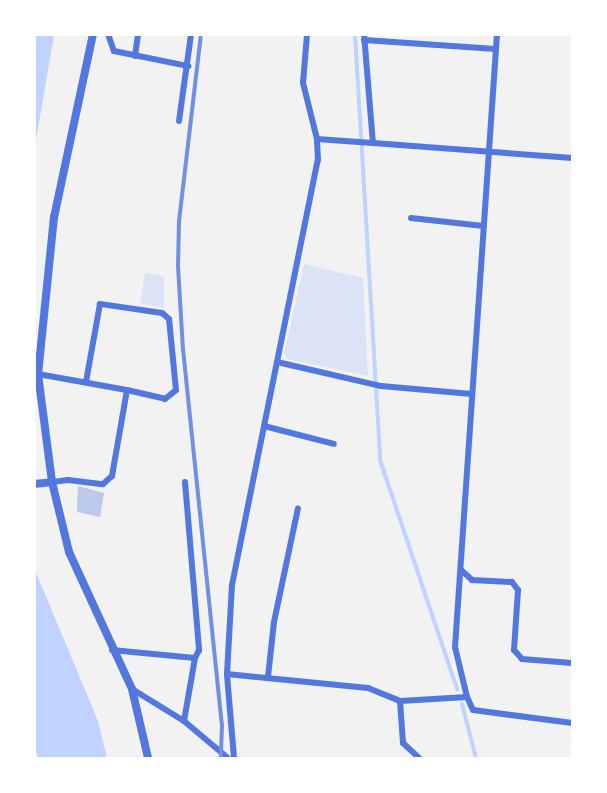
<!DOCTYPE html>
<style>
body{margin:0}
#map{position:relative;width:607px;height:793px;overflow:hidden;background:#f2f2f2;font-family:Arial,sans-serif}
div>[style]{position:absolute}
[style*='--x']{left:calc(var(--x)*1px);top:calc(var(--y)*1px);width:calc(var(--w)*1px);rotate:calc(var(--a)*1deg)}
.green>*{inset:0;background:#dbe4f7}
.water>*{inset:0;background:#bfd3fe}
.stream>*{height:4px;margin:-2px;padding:0 2px;transform-origin:2px;border-radius:2px;background:#bfd3fe}
.building>*{inset:0;background:#bdc9ec}
.minor>*{height:6px;margin:-3px;padding:0 3px;transform-origin:3px;border-radius:3px;background:#5277de}
.tertiary>*{height:8px;margin:-4px;padding:0 4px;transform-origin:4px;border-radius:4px;background:#5277de}
.rail>*{height:4px;margin:-2px;padding:0 2px;transform-origin:2px;border-radius:2px;background:#7290e2}
span{translate:-50% -50%;white-space:nowrap;text-align:center;line-height:1.15;-webkit-text-stroke:6px #fff;paint-order:stroke}
.frame{position:absolute;inset:0;border:36px solid #fff;pointer-events:none}
</style>
<div id="map">
<div class="green">
<div style="clip-path:polygon(304px 264px,363px 278px,368px 376px,288px 359px,284px 354px)"></div>
<div style="clip-path:polygon(145px 273px,164px 276px,164px 308px,140px 303px)"></div>
</div>
<div class="water">
<div style="clip-path:polygon(35px 34px,54px 35px,35px 146px,34px 35px)"></div>
<div style="clip-path:polygon(35px 570px,98px 721px,107px 758px,38px 758px,34px 745px)"></div>
</div>
<div class="stream">
<div style="--x:355;--y:34;--w:427;--a:86.6"></div>
<div style="--x:380;--y:460;--w:242;--a:71.4"></div>
<div style="--x:462;--y:704;--w:56;--a:75.5"></div>
</div>
<div class="building">
<div style="clip-path:polygon(78px 486px,104px 493px,100px 517px,77px 512px)"></div>
</div>
<div class="minor">
<div style="--x:108;--y:34;--w:18;--a:71"></div>
<div style="--x:114;--y:51;--w:76;--a:11.5"></div>
<div style="--x:364;--y:34;--w:109;--a:85.3"></div>
<div style="--x:373;--y:143;--w:200;--a:4.3"></div>
<div style="--x:364;--y:40;--w:132;--a:3.9"></div>
<div style="--x:135;--y:56;--w:22;--a:-82"></div>
<div style="--x:179;--y:121;--w:88;--a:-82.1"></div>
<div style="--x:317;--y:139;--w:56;--a:4.1"></div>
<div style="--x:411;--y:218;--w:73;--a:6.3"></div>
<div style="--x:277;--y:362;--w:107;--a:13"></div>
<div style="--x:381;--y:386;--w:91;--a:5"></div>
<div style="--x:38;--y:374;--w:90;--a:10.2"></div>
<div style="--x:264;--y:426;--w:72;--a:14.4"></div>
<div style="--x:52;--y:482;--w:16;--a:-7"></div>
<div style="--x:68;--y:480;--w:35;--a:7"></div>
<div style="--x:103;--y:484;--w:12;--a:-42"></div>
<div style="--x:112;--y:476;--w:87;--a:-80.1"></div>
<div style="--x:127;--y:390;--w:39;--a:13"></div>
<div style="--x:165;--y:399;--w:14;--a:-39"></div>
<div style="--x:176;--y:390;--w:71;--a:-95.6"></div>
<div style="--x:169;--y:319;--w:9;--a:-139"></div>
<div style="--x:162;--y:313;--w:63;--a:-171.7"></div>
<div style="--x:100;--y:304;--w:79;--a:100.2"></div>
<div style="--x:185;--y:482;--w:169;--a:85.2"></div>
<div style="--x:199;--y:650;--w:9;--a:117"></div>
<div style="--x:461;--y:570;--w:15;--a:42"></div>
<div style="--x:472;--y:580;--w:40;--a:2.9"></div>
<div style="--x:512;--y:582;--w:10;--a:53"></div>
<div style="--x:518;--y:590;--w:60;--a:93.8"></div>
<div style="--x:514;--y:650;--w:12;--a:48"></div>
<div style="--x:522;--y:659;--w:50;--a:4.6"></div>
<div style="--x:112;--y:650;--w:83;--a:5.5"></div>
<div style="--x:195;--y:658;--w:64;--a:99.9"></div>
<div style="--x:227;--y:674;--w:142;--a:5.7"></div>
<div style="--x:368;--y:688;--w:35;--a:22"></div>
<div style="--x:400;--y:701;--w:67;--a:-3.4"></div>
<div style="--x:467;--y:697;--w:14;--a:65"></div>
<div style="--x:473;--y:710;--w:100;--a:7.5"></div>
<div style="--x:268;--y:677;--w:55;--a:-83.8"></div>
<div style="--x:274;--y:622;--w:116;--a:-78.1"></div>
<div style="--x:132;--y:689;--w:61;--a:31.6"></div>
<div style="--x:184;--y:721;--w:57;--a:40.1"></div>
<div style="--x:467;--y:697;--w:51;--a:-103.5"></div>
<div style="--x:455;--y:647;--w:614;--a:-86.08"></div>
<div style="--x:400;--y:701;--w:42;--a:85.9"></div>
<div style="--x:403;--y:743;--w:22;--a:43"></div>
<div style="--x:234;--y:758;--w:84;--a:-94.8"></div>
<div style="--x:227;--y:674;--w:89;--a:-86.8"></div>
<div style="--x:232;--y:585;--w:434;--a:-78.6"></div>
<div style="--x:318;--y:160;--w:21;--a:-93"></div>
<div style="--x:317;--y:139;--w:58;--a:-104"></div>
<div style="--x:303;--y:83;--w:49;--a:-85.3"></div>
</div>
<div class="tertiary">
<div style="--x:93;--y:34;--w:187;--a:102"></div>
<div style="--x:54;--y:217;--w:158;--a:95.8"></div>
<div style="--x:38;--y:374;--w:109;--a:82.6"></div>
<div style="--x:52;--y:482;--w:72;--a:76.3"></div>
<div style="--x:69;--y:552;--w:151;--a:65.3"></div>
<div style="--x:132;--y:689;--w:71;--a:76.9"></div>
<div style="--x:34;--y:484;--w:18;--a:-6"></div>
</div>
<div class="rail">
<div style="--x:201;--y:34;--w:189;--a:96.7"></div>
<div style="--x:179;--y:222;--w:44;--a:91.3"></div>
<div style="--x:178;--y:266;--w:83;--a:86.6"></div>
<div style="--x:183;--y:349;--w:377;--a:84.1"></div>
<div style="--x:222;--y:724;--w:34;--a:92"></div>
</div>
<div class="frame"></div>
</div>
